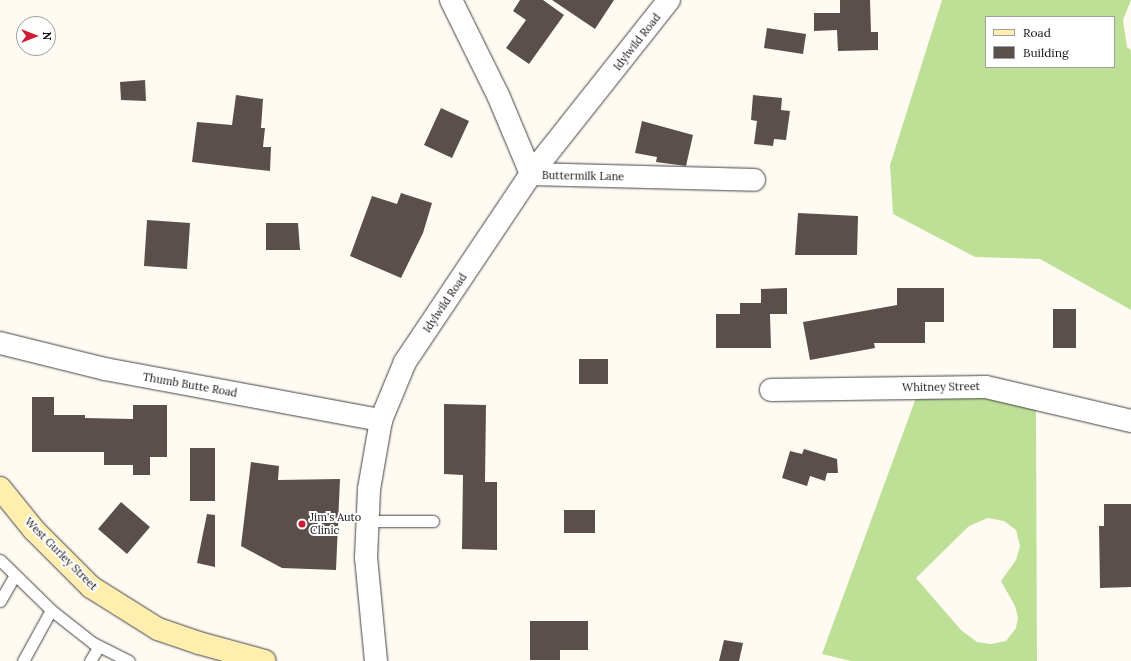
<!DOCTYPE html>
<style>
body{margin:0}
#map{position:relative;width:1131px;height:661px;overflow:hidden;background:#fffbf3;font-family:Lora,serif}
div>[style]{position:absolute}
[style*='--x']{left:calc(var(--x)*1px);top:calc(var(--y)*1px);width:calc(var(--w)*1px);rotate:calc(var(--a)*1deg)}
.forest>*{inset:0;background:#bee096}
.building>*{inset:0;background:#5a4f4b}
.roads{filter:drop-shadow(0 0 1px #434343) drop-shadow(0 0 1px #434343)}
.lane>*{height:11px;margin:-5.5px;padding:0 5.5px;transform-origin:5.5px;border-radius:5.5px;background:#fff}
.street>*{height:22px;margin:-11px;padding:0 11px;transform-origin:11px;border-radius:11px;background:#fff}
.secondary>*{height:22px;margin:-11px;padding:0 11px;transform-origin:11px;border-radius:11px;background:#ffeeae}
.dots>*{width:11px;height:11px;translate:-50% -50%;box-sizing:border-box;border:2px solid #fff;border-radius:50%}
span{translate:-50% -50%;white-space:nowrap;text-align:center;line-height:1.15;-webkit-text-stroke:4px #fff;paint-order:stroke}
.street-label{font-size:11px;color:#101010}
.poi-label{font-size:11px;color:#101010}
.left{translate:0 -50%;text-align:left}
.legend{position:absolute;left:985px;top:16px;width:130px;height:52px;box-sizing:border-box;background:#fff;border:1px solid #9f9f9f;margin:0;padding:5px 7px;list-style:none;font-size:12px;color:#101010}
.legend li{display:flex;align-items:center;gap:8px;height:20px}
.legend b{width:20px;border:1px solid #9f9f9f}
.north{position:absolute;left:16px;top:16px;width:40px;height:40px;box-sizing:border-box;background:#fff;border:1px solid #9f9f9f;border-radius:50%;rotate:90deg;font-size:11px;font-weight:700;line-height:16px;text-align:center;color:#101010}
.north::after{content:'';display:block;margin:auto;width:14px;height:18px;background:#cd1b35;clip-path:polygon(50% 0,100% 100%,50% 72%,0 100%)}
</style>
<div id="map">
<div class="forest">
<div style="clip-path:polygon(evenodd,942px 0,1131px 0,1123px 20px,1127px 47px,1131px 50px,1131px 310px,1040px 259px,975px 257px,893px 214px,890px 165px,942px 0,986px 17px,1114px 17px,1114px 67px,986px 67px,986px 17px)"></div>
<div style="clip-path:polygon(evenodd,917px 395px,991px 396px,1036px 408px,1037px 661px,851px 661px,822px 654px,917px 395px,988px 518px,1004px 521px,1016px 530px,1020px 546px,1016px 560px,1001px 581px,1015px 606px,1018px 618px,1016px 628px,1006px 641px,991px 644px,977px 642px,961px 630px,916px 578px,969px 526px,988px 518px)"></div>
</div>
<div class="building">
<div style="clip-path:polygon(520px 0,543px 0,564px 15px,529px 64px,506px 48px,526px 20px,513px 11px)"></div>
<div style="clip-path:polygon(552px 0,614px 0,595px 29px)"></div>
<div style="clip-path:polygon(840px 0,870px 0,871px 32px,878px 32px,878px 50px,838px 51px,837px 30px,814px 31px,814px 13px,840px 13px)"></div>
<div style="clip-path:polygon(767px 28px,806px 34px,803px 54px,764px 48px)"></div>
<div style="clip-path:polygon(145px 80px,146px 101px,121px 100px,120px 82px)"></div>
<div style="clip-path:polygon(236px 95px,263px 99px,261px 128px,265px 128px,263px 147px,271px 147px,270px 171px,192px 162px,197px 122px,232px 125px)"></div>
<div style="clip-path:polygon(753px 95px,782px 98px,781px 110px,790px 111px,786px 140px,774px 139px,773px 146px,754px 144px,757px 121px,751px 120px)"></div>
<div style="clip-path:polygon(441px 108px,469px 121px,452px 158px,424px 145px)"></div>
<div style="clip-path:polygon(642px 121px,693px 135px,686px 166px,656px 162px,657px 157px,635px 153px)"></div>
<div style="clip-path:polygon(401px 193px,432px 203px,423px 233px,401px 278px,350px 256px,372px 196px,397px 204px)"></div>
<div style="clip-path:polygon(798px 213px,858px 216px,857px 255px,795px 255px)"></div>
<div style="clip-path:polygon(147px 220px,190px 223px,187px 269px,144px 266px)"></div>
<div style="clip-path:polygon(266px 223px,298px 223px,300px 250px,266px 250px)"></div>
<div style="clip-path:polygon(787px 288px,787px 314px,770px 314px,771px 348px,716px 348px,716px 314px,740px 314px,740px 303px,761px 303px,761px 289px)"></div>
<div style="clip-path:polygon(897px 288px,944px 288px,944px 322px,925px 322px,925px 343px,874px 343px,875px 348px,810px 360px,803px 322px,897px 305px)"></div>
<div style="clip-path:polygon(1053px 309px,1076px 309px,1076px 348px,1053px 348px)"></div>
<div style="clip-path:polygon(579px 359px,608px 359px,608px 384px,579px 384px)"></div>
<div style="clip-path:polygon(32px 397px,54px 397px,54px 415px,85px 415px,85px 418px,133px 419px,133px 405px,167px 405px,167px 457px,150px 457px,150px 475px,133px 475px,133px 465px,104px 465px,104px 452px,32px 452px)"></div>
<div style="clip-path:polygon(444px 404px,486px 405px,485px 482px,497px 482px,497px 550px,462px 549px,463px 475px,444px 474px)"></div>
<div style="clip-path:polygon(190px 448px,215px 448px,215px 501px,190px 501px)"></div>
<div style="clip-path:polygon(804px 449px,837px 459px,838px 473px,827px 473px,825px 481px,810px 476px,807px 486px,782px 478px,790px 451px,802px 454px)"></div>
<div style="clip-path:polygon(251px 462px,279px 466px,278px 480px,340px 479px,336px 570px,282px 568px,241px 546px)"></div>
<div style="clip-path:polygon(121px 502px,150px 527px,127px 554px,98px 529px)"></div>
<div style="clip-path:polygon(1104px 504px,1131px 504px,1131px 587px,1100px 588px,1099px 526px,1104px 526px)"></div>
<div style="clip-path:polygon(564px 510px,595px 510px,595px 533px,564px 533px)"></div>
<div style="clip-path:polygon(207px 514px,215px 515px,215px 567px,197px 563px)"></div>
<div style="clip-path:polygon(530px 621px,588px 621px,588px 650px,560px 650px,560px 660px,530px 660px)"></div>
<div style="clip-path:polygon(724px 640px,743px 643px,739px 661px,719px 661px)"></div>
</div>
<div class="roads">
<div class="lane">
<div style="--x:368;--y:521;--w:65;--a:0"></div>
<div style="--x:0;--y:560;--w:71;--a:44.4"></div>
<div style="--x:51;--y:610;--w:53;--a:38.2"></div>
<div style="--x:93;--y:643;--w:40;--a:26.6"></div>
<div style="--x:0;--y:601;--w:30;--a:-60"></div>
<div style="--x:23;--y:661;--w:58;--a:-61.2"></div>
<div style="--x:90;--y:661;--w:17;--a:-59"></div>
</div>
<div class="street">
<div style="--x:451;--y:0;--w:106;--a:63.7"></div>
<div style="--x:498;--y:95;--w:86;--a:67.3"></div>
<div style="--x:531;--y:174;--w:223;--a:1.5"></div>
<div style="--x:0;--y:343;--w:108;--a:13.9"></div>
<div style="--x:105;--y:369;--w:281;--a:10.5"></div>
<div style="--x:771;--y:390;--w:215;--a:-0.8"></div>
<div style="--x:986;--y:387;--w:149;--a:13.2"></div>
<div style="--x:376;--y:661;--w:103;--a:-95.5"></div>
<div style="--x:366;--y:558;--w:69;--a:-87.5"></div>
<div style="--x:369;--y:489;--w:70;--a:-80.1"></div>
<div style="--x:381;--y:420;--w:63;--a:-67.5"></div>
<div style="--x:405;--y:362;--w:226;--a:-56.2"></div>
<div style="--x:531;--y:174;--w:222;--a:-51.6"></div>
</div>
<div class="secondary">
<div style="--x:0;--y:488;--w:54;--a:51"></div>
<div style="--x:34;--y:530;--w:81;--a:45"></div>
<div style="--x:91;--y:587;--w:79;--a:32.1"></div>
<div style="--x:158;--y:629;--w:43;--a:18.9"></div>
<div style="--x:199;--y:643;--w:68;--a:15.3"></div>
</div>
</div>
<div class="dots">
<div style="left:302px;top:524px;background:#cd1b35"></div>
</div>
<div class="street-label">
<span style="left:637px;top:42px;rotate:-52deg">Idylwild Road</span>
<span style="left:583px;top:176px;rotate:1deg">Buttermilk Lane</span>
<span style="left:445px;top:303px;rotate:-56deg">Idylwild Road</span>
<span style="left:190px;top:385px;rotate:10deg">Thumb Butte Road</span>
<span style="left:941px;top:387px;rotate:-1deg">Whitney Street</span>
<span style="left:61px;top:554px;rotate:45deg">West Gurley Street</span>
</div>
<div class="poi-label">
<span class="left" style="left:310px;top:524px">Jim's Auto<br>Clinic</span>
</div>
<ul class="legend">
<li><b style="height:5px;background:#ffeeae"></b>Road</li>
<li><b style="height:11px;background:#5a4f4b"></b>Building</li>
</ul>
<div class="north">N</div>
</div>
